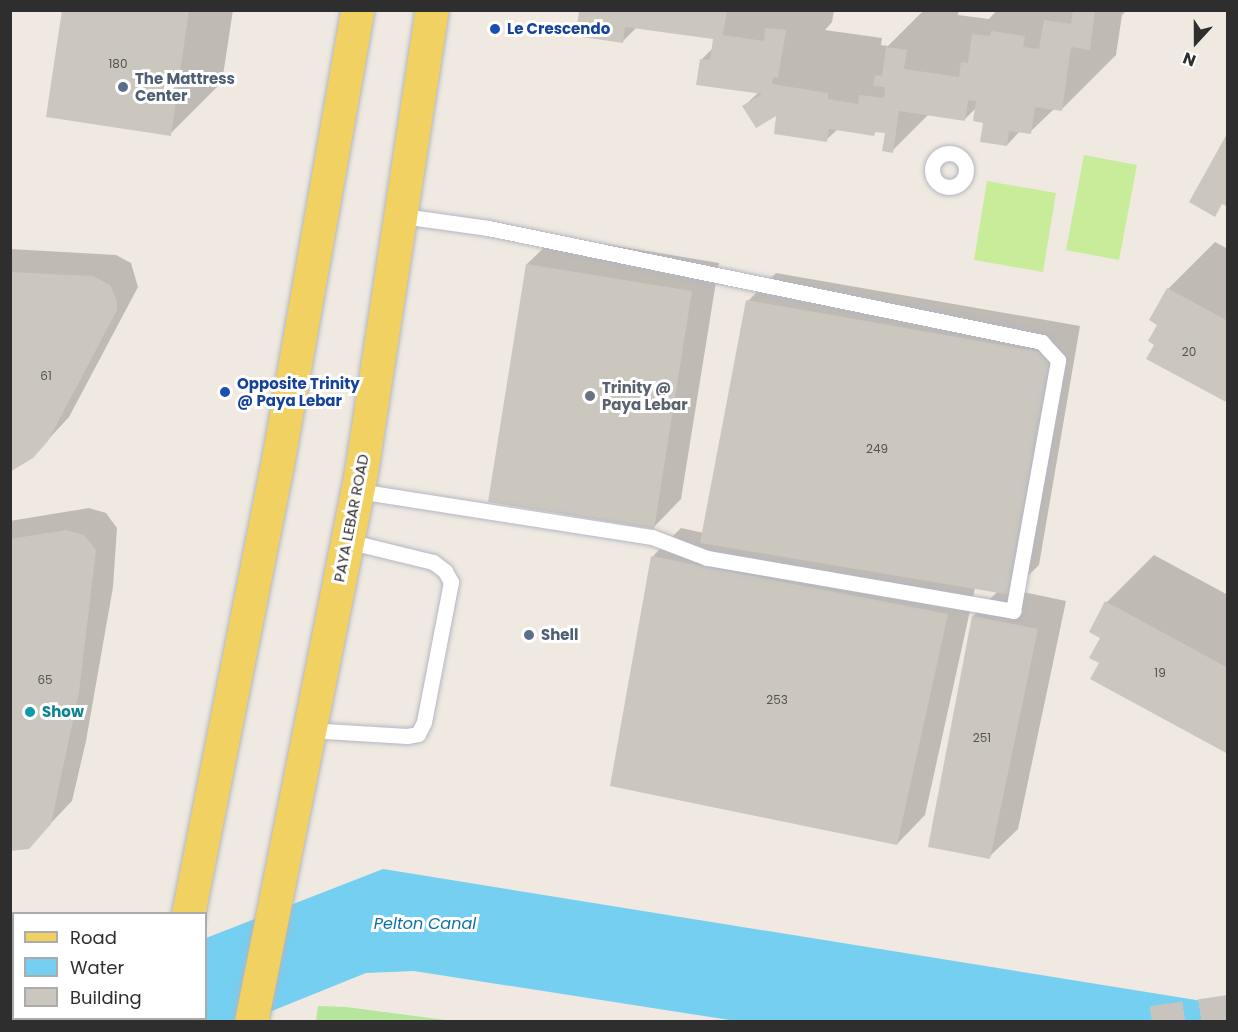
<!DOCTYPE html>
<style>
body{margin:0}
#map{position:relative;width:1238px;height:1032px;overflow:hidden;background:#efe9e1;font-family:Poppins,sans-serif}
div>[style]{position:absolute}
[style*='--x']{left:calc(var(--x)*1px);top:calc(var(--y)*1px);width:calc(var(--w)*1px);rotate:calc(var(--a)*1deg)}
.green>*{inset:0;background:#b6e59e}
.pitch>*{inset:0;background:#c9ec9a}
.water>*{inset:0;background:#75cff0}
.shadow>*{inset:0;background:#0003}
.building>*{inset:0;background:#cbc7bf}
.highway-tunnel>*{height:33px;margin-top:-16.5px;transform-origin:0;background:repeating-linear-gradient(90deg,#c8c4bd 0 33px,transparent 0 49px)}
.roads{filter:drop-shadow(0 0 2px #b4b7c1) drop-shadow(0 0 2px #b4b7c1)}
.lane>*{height:15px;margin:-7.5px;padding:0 7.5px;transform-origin:7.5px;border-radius:7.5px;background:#fff}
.lane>.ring{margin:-7.5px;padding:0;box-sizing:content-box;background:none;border:15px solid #fff;border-radius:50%}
.primary>*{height:33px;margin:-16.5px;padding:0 16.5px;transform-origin:16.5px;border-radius:16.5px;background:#f2d163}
.dots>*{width:16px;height:16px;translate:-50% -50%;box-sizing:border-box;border:3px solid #fff;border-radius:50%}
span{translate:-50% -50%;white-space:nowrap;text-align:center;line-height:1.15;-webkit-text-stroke:6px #fff;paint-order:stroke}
.number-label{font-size:12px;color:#555452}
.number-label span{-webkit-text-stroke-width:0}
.transit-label{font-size:15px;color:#164399;font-weight:700}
.left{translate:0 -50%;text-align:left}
.service-label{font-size:15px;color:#4e5e75;font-weight:700}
.worship-label{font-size:15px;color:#5b616d;font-weight:700}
.street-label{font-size:15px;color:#2e2e2e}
.culture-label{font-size:15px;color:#0d838f;font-weight:700}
.water-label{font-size:16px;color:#0d6fa3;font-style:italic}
.frame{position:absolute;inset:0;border:12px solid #2e2e2e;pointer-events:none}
.legend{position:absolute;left:12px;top:912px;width:195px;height:108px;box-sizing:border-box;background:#fff;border:2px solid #ababab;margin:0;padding:8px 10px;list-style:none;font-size:18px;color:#2e2e2e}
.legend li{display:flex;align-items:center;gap:12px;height:30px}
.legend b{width:30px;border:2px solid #ababab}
.north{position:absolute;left:1166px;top:12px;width:60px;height:60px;-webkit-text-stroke:4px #fff;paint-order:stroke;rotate:201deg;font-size:16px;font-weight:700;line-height:24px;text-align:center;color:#2e2e2e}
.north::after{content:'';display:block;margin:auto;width:21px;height:27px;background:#2e2e2e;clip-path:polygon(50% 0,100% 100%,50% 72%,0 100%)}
</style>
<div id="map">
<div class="green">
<div style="clip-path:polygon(318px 1006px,346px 1007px,453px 1021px,316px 1021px)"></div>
</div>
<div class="pitch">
<div style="clip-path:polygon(1084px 155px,1137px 165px,1119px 260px,1066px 250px)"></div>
<div style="clip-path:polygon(987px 181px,1056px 193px,1043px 272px,974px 260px)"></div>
</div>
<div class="water">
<div style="clip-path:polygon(383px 869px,1227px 1005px,1228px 1021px,736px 1021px,414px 971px,366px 973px,247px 1021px,11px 1022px,13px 986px,14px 1018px,206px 1018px,206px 938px)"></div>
</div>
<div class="shadow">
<div style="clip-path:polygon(63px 10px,233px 10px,222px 82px,170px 134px)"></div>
<div style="clip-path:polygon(581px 10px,834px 10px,832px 22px,825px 30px,882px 38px,881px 45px,888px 46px,924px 10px,959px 10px,958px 15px,989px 19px,997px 10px,1127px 10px,1122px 15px,1116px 55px,1062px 109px,1055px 108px,1030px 132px,1020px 131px,1007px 145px,984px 121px,977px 107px,965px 119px,929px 114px,892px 151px,886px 132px,877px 130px,874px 134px,838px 129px,826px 140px,778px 113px,744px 106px,759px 92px,701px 60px,713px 48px,715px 38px,637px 27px,622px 42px)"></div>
<div style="clip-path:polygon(556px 236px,719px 263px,681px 499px,653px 528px,527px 264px)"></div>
<div style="clip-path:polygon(1215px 242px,1228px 249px,1228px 401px,1156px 344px,1168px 289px)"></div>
<div style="clip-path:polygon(10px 249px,116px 255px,131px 263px,138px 287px,69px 417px,32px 457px,10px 471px)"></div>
<div style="clip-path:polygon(776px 273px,1080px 326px,1039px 565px,1013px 590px,1066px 601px,1018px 829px,989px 857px,973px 616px,998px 591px,975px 588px,925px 815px,897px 844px,653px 556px,681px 528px,704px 533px,748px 301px)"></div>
<div style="clip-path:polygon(89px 508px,106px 513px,117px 528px,113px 587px,86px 741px,72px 801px,28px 847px,10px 850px,10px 521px)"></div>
<div style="clip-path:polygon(1154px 555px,1228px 595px,1228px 752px,1101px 662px,1107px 602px)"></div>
</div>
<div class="building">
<div style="clip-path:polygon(62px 10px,189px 10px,171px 136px,46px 117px)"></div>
<div style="clip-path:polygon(579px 10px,727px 10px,723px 35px,764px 41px,765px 28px,786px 30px,778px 78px,773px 77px,772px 84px,828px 93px,828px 99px,858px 104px,859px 95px,884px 98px,885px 87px,873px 86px,875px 75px,882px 76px,886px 47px,907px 50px,904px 69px,959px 77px,961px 62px,968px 63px,972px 34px,990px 36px,991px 31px,1025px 36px,1023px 47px,1039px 49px,1044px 20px,1071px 24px,1073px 10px,1095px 10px,1090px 50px,1071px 47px,1062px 111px,1035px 107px,1031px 134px,1009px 131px,1007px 146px,980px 142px,983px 123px,973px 121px,976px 101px,968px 100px,965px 121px,899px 111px,893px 153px,882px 151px,885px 133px,875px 132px,874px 136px,829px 129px,827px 142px,774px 134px,776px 116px,756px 128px,742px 106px,762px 94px,696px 85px,700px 59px,710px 60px,713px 39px,625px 27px,623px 43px,576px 36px)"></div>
<div style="clip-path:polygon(1228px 132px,1228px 207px,1222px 204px,1215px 217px,1189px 202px)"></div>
<div style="clip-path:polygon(526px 264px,692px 291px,654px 529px,488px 502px)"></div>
<div style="clip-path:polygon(10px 272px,93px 276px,110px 285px,117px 301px,117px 310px,48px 441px,33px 458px,10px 472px)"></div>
<div style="clip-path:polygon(1167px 288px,1228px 321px,1228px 403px,1146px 359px,1154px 345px,1148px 341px,1157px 325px,1149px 320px)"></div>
<div style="clip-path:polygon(746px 300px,1053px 354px,1011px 595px,700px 543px)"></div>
<div style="clip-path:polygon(66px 530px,84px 535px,96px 550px,79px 692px,51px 824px,29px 849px,10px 851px,10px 539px)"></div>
<div style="clip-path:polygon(651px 556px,948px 614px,897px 845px,610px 786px)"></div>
<div style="clip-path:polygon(1105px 601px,1228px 668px,1228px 754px,1090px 679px,1099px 663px,1089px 658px,1100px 638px,1089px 632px)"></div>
<div style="clip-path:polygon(972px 616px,1038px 629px,990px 859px,928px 847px)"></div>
</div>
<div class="highway-tunnel">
<div style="--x:1152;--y:1022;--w:77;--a:-8.2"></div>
</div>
<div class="roads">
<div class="lane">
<div class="ring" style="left:932px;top:153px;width:19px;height:19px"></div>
<div style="--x:358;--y:491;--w:298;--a:8.9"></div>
<div style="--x:652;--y:537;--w:59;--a:20.9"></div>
<div style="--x:707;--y:558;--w:311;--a:9.8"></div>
<div style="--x:1013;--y:611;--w:255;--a:-79.8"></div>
<div style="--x:1058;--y:360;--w:24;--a:-132"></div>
<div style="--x:1042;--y:342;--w:566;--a:-168.37"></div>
<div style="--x:488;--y:228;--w:86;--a:-172"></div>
<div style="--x:308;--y:730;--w:99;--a:3.5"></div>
<div style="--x:407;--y:736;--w:11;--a:-10"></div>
<div style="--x:418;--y:734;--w:13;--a:-63"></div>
<div style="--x:424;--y:722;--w:143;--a:-79.1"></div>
<div style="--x:451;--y:582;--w:13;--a:-119"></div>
<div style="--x:445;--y:571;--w:15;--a:-143"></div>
<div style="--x:433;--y:562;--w:89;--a:-166.3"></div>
</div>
<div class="primary">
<div style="--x:188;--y:914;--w:452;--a:-78.8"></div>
<div style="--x:276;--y:471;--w:468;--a:-80"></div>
<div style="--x:167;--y:1022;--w:4;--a:-90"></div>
<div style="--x:251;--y:1022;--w:561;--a:-78.69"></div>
<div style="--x:361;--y:472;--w:467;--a:-81.3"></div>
</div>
</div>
<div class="dots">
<div style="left:495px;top:29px;background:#1a4fb4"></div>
<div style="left:123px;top:87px;background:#5c6f8a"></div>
<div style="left:225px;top:392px;background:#1a4fb4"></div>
<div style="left:590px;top:396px;background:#6b7280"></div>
<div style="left:529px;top:635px;background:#5c6f8a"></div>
<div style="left:30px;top:712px;background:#0f9aa8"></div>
</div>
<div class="number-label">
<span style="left:118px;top:64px">180</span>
<span style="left:1189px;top:352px">20</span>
<span style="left:46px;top:376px">61</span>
<span style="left:877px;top:449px">249</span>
<span style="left:1160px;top:673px">19</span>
<span style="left:45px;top:680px">65</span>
<span style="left:777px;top:700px">253</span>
<span style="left:982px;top:738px">251</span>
</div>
<div class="transit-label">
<span class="left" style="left:507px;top:29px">Le Crescendo</span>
<span class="left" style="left:237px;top:392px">Opposite Trinity<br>@ Paya Lebar</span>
</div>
<div class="service-label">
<span class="left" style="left:135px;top:87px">The Mattress<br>Center</span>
<span class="left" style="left:541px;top:635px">Shell</span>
</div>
<div class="worship-label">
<span class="left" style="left:602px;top:396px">Trinity @<br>Paya Lebar</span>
</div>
<div class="street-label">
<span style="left:351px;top:518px;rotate:-79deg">PAYA LEBAR ROAD</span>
</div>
<div class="culture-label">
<span class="left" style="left:42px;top:712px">Show</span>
</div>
<div class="water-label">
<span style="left:425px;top:924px">Pelton Canal</span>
</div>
<div class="frame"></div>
<ul class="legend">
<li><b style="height:8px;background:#f2d163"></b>Road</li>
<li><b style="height:16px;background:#75cff0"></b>Water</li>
<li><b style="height:16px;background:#cbc7bf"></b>Building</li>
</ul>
<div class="north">N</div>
</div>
